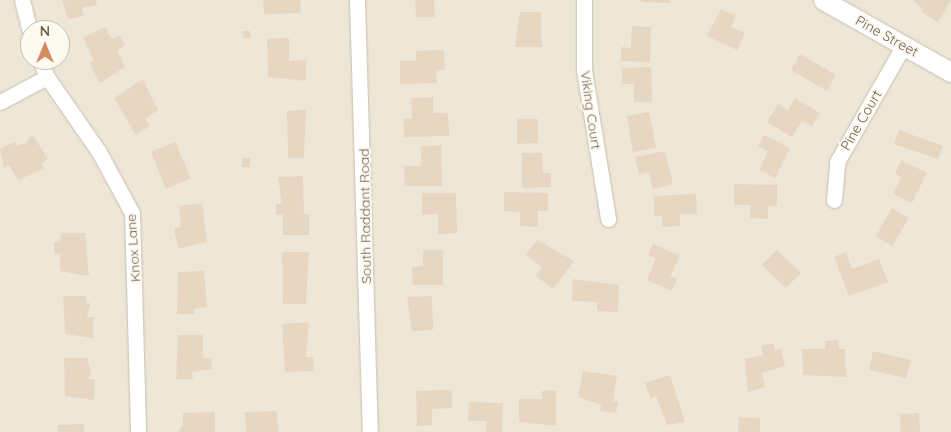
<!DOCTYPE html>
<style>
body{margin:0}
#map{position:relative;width:951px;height:432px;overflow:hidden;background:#faf6eb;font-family:Quicksand,sans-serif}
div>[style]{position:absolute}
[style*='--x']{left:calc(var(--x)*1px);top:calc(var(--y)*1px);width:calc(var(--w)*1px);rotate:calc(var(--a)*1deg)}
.residential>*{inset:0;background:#eee7d7}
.building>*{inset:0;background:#e7d6c1}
.roads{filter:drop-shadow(0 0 1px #c8beaf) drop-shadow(0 0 1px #c8beaf)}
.minor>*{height:15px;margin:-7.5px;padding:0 7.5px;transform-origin:7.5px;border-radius:7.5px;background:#fff}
.tertiary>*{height:19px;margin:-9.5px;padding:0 9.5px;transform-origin:9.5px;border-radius:9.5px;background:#fff}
span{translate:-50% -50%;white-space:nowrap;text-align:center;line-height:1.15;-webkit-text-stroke:4px #fdfaf1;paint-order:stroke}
.street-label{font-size:14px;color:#726251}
.north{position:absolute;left:20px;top:20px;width:50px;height:50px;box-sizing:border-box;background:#fdfaf1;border:1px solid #c5bdb1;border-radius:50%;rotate:0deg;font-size:14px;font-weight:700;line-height:20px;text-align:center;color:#726251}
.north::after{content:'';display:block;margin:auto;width:18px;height:22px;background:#d48b60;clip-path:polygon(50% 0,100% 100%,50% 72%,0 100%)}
</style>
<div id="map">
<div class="residential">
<div style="clip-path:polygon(evenodd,0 0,951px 0,951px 432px,0 432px,0 0,30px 30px,60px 30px,60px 60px,30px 60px,30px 30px)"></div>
</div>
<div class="building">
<div style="clip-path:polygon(62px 0,96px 0,97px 5px,82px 8px,84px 16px,68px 19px)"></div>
<div style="clip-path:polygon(263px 0,300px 0,301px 13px,264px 14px)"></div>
<div style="clip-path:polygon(415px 0,434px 0,435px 17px,416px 17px)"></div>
<div style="clip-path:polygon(641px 0,670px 0,670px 3px,641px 2px)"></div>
<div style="clip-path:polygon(913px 0,951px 0,938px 22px,921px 12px,923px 9px)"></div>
<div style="clip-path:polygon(721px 9px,736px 16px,731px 27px,745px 33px,737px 50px,707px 36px)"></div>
<div style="clip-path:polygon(520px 12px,541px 12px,542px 47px,515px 47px)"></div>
<div style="clip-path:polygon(632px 26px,651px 27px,650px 62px,621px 61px,621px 47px,631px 48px)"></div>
<div style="clip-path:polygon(105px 27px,112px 39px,120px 35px,125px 46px,117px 50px,125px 67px,100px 83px,89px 63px,94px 60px,83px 38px)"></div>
<div style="clip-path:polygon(243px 31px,250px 31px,251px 38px,243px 38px)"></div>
<div style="clip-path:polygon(289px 38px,289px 61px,306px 60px,306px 81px,268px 77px,267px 39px)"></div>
<div style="clip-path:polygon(444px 50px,445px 70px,436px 70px,437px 83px,400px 84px,400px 61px,416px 61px,416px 51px)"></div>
<div style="clip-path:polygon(800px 54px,836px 75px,827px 91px,791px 70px)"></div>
<div style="clip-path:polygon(651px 67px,652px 102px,634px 102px,634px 84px,622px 84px,622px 68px)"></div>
<div style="clip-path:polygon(143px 79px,158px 110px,145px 119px,150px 126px,136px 135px,114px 98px)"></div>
<div style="clip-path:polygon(433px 97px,433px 113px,448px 113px,449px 136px,404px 137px,403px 119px,412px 118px,411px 98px)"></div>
<div style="clip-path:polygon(795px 98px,820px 113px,812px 126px,802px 121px,792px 137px,767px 122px,778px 104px,788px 110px)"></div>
<div style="clip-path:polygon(306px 110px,304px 158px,288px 158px,287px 111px)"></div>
<div style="clip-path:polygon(649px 112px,656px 148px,633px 152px,627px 116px)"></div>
<div style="clip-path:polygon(517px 119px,538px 119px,538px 143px,517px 144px)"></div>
<div style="clip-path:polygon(899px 130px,943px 146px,938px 159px,894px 144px)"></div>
<div style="clip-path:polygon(32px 134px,48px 159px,41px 163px,44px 169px,18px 180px,9px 165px,4px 168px,0 149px,15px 142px,17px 146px,26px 143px)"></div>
<div style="clip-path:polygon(764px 135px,790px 148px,775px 178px,759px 170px,768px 151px,758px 146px)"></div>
<div style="clip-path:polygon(175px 142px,191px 178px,166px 189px,151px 152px)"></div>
<div style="clip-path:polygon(441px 145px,442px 186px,405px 186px,404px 166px,421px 166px,421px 146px)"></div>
<div style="clip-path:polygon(665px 151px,673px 184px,653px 189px,649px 172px,639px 174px,635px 157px)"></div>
<div style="clip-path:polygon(522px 153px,542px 153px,543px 173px,551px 173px,551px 187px,522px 188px)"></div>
<div style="clip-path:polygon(242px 158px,250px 158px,250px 167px,242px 167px)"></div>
<div style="clip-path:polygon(901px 160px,927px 173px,912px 203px,893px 194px,901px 177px,895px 173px)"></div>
<div style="clip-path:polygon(303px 176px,304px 214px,309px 214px,309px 235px,283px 235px,283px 215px,276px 215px,276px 204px,282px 204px,278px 177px)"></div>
<div style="clip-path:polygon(734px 184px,777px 185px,777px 206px,768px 206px,768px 219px,750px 218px,750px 205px,734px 205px)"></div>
<div style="clip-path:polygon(504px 192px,548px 193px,548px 211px,538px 211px,538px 227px,520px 226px,520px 212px,504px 211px)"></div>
<div style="clip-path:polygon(422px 193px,456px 193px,457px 233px,438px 234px,438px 214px,422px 215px)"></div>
<div style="clip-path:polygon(696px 194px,697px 214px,680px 214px,680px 226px,662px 227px,662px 216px,654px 216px,654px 196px)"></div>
<div style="clip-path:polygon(202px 203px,207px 242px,178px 249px,174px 228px,181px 227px,179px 206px)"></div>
<div style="clip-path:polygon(892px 208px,909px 218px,892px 246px,876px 236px)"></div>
<div style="clip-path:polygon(62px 233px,85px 233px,89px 276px,60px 271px,60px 254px,55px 254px,54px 242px,59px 242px)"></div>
<div style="clip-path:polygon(537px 240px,574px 261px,553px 289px,536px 276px,542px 267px,526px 255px)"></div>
<div style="clip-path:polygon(653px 244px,680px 256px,670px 276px,677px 279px,672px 291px,647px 280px,656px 258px,648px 255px)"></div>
<div style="clip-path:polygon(423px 250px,443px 250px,443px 285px,413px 285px,412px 267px,423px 266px)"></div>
<div style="clip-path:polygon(777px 250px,801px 273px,786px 288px,762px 265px)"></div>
<div style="clip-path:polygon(282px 252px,309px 252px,306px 304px,283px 304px)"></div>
<div style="clip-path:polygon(846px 252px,852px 269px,879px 259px,888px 282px,849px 296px,834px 257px)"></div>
<div style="clip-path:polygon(204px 271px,207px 307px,194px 309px,194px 314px,177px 314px,178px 272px)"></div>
<div style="clip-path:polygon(573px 279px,619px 285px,618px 312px,597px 311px,597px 302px,572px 301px)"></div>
<div style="clip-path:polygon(63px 296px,86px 296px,86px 303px,90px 303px,87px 317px,94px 317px,93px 338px,65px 334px)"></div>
<div style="clip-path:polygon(432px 296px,433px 330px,412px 331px,407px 297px)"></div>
<div style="clip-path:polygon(309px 322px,306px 357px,313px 357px,314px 371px,285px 372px,282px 324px)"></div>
<div style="clip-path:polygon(178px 335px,203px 335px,203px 358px,211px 358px,212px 369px,192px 372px,193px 379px,176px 379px)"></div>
<div style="clip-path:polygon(838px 340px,839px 349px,845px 349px,846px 377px,803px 375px,802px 349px,825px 349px,825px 341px)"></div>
<div style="clip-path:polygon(773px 343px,775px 350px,781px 348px,785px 366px,762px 373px,765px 387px,748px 392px,745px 359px,763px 355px,761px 346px)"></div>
<div style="clip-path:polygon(873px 351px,911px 360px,906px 378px,869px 370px)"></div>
<div style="clip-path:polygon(64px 358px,87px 358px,91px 373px,88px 379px,95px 379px,94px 400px,65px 396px)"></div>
<div style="clip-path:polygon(583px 371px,617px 376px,613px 401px,618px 402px,616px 413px,600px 411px,601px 405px,578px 397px)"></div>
<div style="clip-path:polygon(670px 375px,685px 422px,667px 425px,656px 396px,651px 399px,645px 383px)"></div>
<div style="clip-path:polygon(452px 390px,452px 408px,432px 409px,432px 425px,417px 426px,416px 391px)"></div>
<div style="clip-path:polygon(556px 390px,556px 426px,519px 422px,519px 399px,542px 399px,542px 391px)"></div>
<div style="clip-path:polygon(469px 402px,503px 403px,502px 432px,486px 432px,487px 421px,468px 421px)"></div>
<div style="clip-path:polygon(277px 411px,278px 432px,246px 432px,245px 412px)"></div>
<div style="clip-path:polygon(215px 412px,215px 432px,178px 432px,183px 425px,183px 413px)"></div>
<div style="clip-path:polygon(919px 413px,920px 432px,901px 432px,900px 414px)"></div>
<div style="clip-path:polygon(739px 417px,760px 418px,760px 432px,738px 432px)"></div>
<div style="clip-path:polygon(84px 424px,84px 432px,58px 432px,58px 425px)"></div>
</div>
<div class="roads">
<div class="minor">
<div style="--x:22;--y:0;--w:33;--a:76"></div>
<div style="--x:357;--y:0;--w:432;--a:88.3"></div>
<div style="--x:584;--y:0;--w:70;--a:90"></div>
<div style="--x:584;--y:70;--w:151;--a:80.8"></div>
<div style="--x:40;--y:60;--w:18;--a:68"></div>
<div style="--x:47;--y:77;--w:91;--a:55.3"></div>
<div style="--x:99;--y:152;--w:69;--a:61.6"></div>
<div style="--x:132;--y:213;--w:219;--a:88.4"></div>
<div style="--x:0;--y:102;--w:53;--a:-28"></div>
<div style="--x:834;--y:200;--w:38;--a:-85"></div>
<div style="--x:837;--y:162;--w:135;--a:-60.2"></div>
</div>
<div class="tertiary">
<div style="--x:823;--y:0;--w:147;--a:29.4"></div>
</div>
</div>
<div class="street-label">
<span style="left:887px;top:36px;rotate:29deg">Pine Street</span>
<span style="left:591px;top:110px;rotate:82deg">Viking Court</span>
<span style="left:861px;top:120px;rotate:-60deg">Pine Court</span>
<span style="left:365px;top:216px;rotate:-91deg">South Raddant Road</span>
<span style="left:133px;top:248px;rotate:-94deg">Knox Lane</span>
</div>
<div class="north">N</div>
</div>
